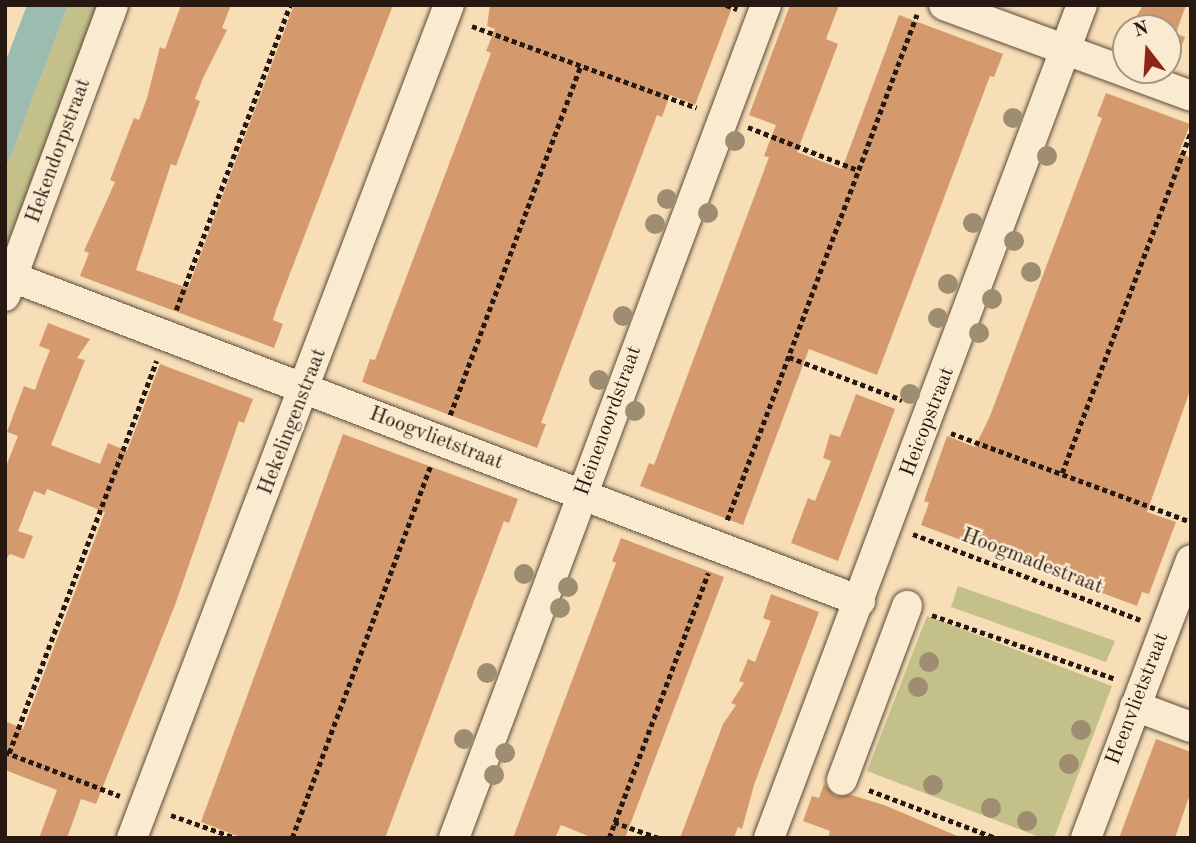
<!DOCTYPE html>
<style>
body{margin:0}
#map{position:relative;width:1196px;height:843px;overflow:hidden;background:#f7deb7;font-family:"Old Standard TT",serif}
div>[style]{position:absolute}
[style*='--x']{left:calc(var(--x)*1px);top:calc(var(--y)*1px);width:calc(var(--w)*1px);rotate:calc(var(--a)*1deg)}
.green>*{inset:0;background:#c3c08a}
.water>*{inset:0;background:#9dbcb0}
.building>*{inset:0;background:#d49a6d}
.path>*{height:4.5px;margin-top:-2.25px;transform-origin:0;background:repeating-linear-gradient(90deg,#271912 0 5px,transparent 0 8.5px)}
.roads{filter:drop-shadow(0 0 2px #5b4a3b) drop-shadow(0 0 2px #5b4a3b)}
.street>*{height:30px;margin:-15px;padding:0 15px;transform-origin:15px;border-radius:15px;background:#faead0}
.trees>*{width:20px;height:20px;margin:-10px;border-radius:50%;background:#9e8d70}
span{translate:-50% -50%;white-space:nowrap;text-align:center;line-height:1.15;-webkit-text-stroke:5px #faead0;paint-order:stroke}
.street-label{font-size:21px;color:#271912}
.frame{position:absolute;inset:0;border:7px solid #271912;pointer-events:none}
.north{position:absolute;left:1112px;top:14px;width:70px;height:70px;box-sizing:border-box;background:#faead0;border:2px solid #a69684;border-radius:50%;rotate:343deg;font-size:19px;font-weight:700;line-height:28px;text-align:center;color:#271912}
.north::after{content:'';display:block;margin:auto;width:24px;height:32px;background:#8f2418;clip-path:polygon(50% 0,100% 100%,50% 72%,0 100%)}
</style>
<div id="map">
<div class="green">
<div style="clip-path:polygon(68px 5px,98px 5px,5px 250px,5px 172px)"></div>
<div style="clip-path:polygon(958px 586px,1115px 641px,1106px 662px,951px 607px)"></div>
<div style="clip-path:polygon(927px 616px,1112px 686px,1054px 838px,1042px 838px,867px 771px)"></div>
</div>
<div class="water">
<div style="clip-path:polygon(27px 5px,68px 5px,5px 172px,5px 63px)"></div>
</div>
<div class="building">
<div style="clip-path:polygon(181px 5px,231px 5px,222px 28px,227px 30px,203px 78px,195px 99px,200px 101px,176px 166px,171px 164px,136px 270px,188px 288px,294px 5px,393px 5px,276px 310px,273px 320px,283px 324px,274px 348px,80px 276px,89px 253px,84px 251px,115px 182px,110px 180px,134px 118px,139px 120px,147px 98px,160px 47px,165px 49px)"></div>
<div style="clip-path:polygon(490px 5px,733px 5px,695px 105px,670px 95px,662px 117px,657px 115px,541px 423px,546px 424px,537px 448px,362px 382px,370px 359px,375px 360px,491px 53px,486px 51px,495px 29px,487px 26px)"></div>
<div style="clip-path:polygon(790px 5px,839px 5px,826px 39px,838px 44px,797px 152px,842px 169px,899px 15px,1003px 54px,994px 77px,990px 76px,877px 375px,809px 349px,743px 525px,640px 486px,649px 463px,654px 465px,769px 157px,764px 156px,776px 125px,749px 115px)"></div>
<div style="clip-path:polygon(1143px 5px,1186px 5px,1176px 33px,1185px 37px,1176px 61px,1168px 58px,1168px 28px,1130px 28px)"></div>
<div style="clip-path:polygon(1106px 93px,1190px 124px,1179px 153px,1191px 158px,1191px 388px,1147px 512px,1176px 522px,1149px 594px,1142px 592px,1137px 606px,921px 525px,929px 503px,924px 501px,947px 436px,975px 447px,990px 416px,1102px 118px,1097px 116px)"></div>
<div style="clip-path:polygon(48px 323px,90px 339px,77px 358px,85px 360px,51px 445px,100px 464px,108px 443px,127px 451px,160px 364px,253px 399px,244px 423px,239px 421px,175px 605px,96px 804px,81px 799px,67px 838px,39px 838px,57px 790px,5px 770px,5px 721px,23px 729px,105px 512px,47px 489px,45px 495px,34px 491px,18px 531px,33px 536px,24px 559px,10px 554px,5px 560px,5px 469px,18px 436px,7px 432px,24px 386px,35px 390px,42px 370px,50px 350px,39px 346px)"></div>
<div style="clip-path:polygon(856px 394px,895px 409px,838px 561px,791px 543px,808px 498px,815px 501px,831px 461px,823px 458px,830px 434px,840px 437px)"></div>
<div style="clip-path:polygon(343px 434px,518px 499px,509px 523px,504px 521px,385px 838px,243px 838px,201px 822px)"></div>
<div style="clip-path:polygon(621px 538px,724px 577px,625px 838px,593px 838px,561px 825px,555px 838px,513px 838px,616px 563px,612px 561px)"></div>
<div style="clip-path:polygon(771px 594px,819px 612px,754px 785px,742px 829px,738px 827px,734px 838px,680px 838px,723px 724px,736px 705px,731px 703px,744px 683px,739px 681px,748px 659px,755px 662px,763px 641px,771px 621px,763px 618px)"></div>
<div style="clip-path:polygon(1156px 739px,1191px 752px,1191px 791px,1175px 838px,1119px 838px)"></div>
<div style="clip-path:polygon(824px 784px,835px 796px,851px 795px,884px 805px,962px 838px,828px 838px,830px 831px,803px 821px,812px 796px,819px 798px)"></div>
</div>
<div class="path">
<div style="--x:726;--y:5;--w:12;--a:20"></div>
<div style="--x:472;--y:26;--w:239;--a:20"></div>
<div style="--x:748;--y:127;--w:118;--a:21.4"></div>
<div style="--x:176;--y:310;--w:326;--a:-69.5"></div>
<div style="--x:789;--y:357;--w:121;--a:20.8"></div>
<div style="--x:450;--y:415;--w:371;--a:-69.5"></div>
<div style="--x:951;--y:433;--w:256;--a:20.3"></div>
<div style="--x:1062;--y:473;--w:365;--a:-69.3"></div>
<div style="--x:727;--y:520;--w:540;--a:-69.42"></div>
<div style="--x:913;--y:534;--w:243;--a:20.7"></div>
<div style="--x:932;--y:615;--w:195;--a:19.2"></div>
<div style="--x:5;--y:752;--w:123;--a:20.9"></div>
<div style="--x:9;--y:753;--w:419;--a:-69.4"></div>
<div style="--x:869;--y:790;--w:136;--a:20.7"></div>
<div style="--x:171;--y:815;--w:69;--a:19.5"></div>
<div style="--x:614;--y:822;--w:48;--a:19.6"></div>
<div style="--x:292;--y:838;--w:398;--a:-69.6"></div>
<div style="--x:609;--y:838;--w:283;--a:-69.5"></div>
</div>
<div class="roads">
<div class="street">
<div style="--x:944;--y:5;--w:263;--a:20.2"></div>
<div style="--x:12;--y:277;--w:908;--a:20.91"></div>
<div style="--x:5;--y:296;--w:310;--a:-69.6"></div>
<div style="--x:1135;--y:706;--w:60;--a:20.6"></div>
<div style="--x:842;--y:780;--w:186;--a:-69.5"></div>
<div style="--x:132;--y:838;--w:891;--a:-69.17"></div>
<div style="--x:454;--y:838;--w:890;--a:-69.47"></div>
<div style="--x:769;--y:838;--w:890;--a:-69.41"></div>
<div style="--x:1086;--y:838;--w:297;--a:-69.3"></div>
</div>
</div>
<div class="trees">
<div style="left:1013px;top:118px"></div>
<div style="left:735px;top:141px"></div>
<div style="left:1047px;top:156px"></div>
<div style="left:667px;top:199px"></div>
<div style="left:708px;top:213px"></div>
<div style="left:973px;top:223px"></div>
<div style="left:655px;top:224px"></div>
<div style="left:1014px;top:241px"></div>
<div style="left:1031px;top:272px"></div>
<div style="left:948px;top:284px"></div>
<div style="left:992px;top:299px"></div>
<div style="left:623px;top:316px"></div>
<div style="left:938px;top:318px"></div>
<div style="left:979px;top:333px"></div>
<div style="left:599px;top:380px"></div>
<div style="left:910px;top:394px"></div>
<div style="left:635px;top:411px"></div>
<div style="left:524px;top:574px"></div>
<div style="left:568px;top:587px"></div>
<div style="left:560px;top:608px"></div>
<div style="left:929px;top:662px"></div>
<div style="left:487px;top:673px"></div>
<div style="left:918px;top:687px"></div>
<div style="left:1081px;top:730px"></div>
<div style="left:464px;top:739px"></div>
<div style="left:505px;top:753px"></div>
<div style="left:1069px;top:764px"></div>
<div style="left:494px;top:775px"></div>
<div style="left:933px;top:785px"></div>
<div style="left:991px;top:808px"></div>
<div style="left:1027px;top:821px"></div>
</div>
<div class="street-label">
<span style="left:59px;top:151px;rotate:-70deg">Hekendorpstraat</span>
<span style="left:609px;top:421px;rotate:-70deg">Heinenoordstraat</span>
<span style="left:293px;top:422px;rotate:-69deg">Hekelingenstraat</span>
<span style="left:928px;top:422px;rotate:-69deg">Heicopstraat</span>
<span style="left:436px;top:439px;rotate:21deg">Hoogvlietstraat</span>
<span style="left:1032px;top:562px;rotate:21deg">Hoogmadestraat</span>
<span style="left:1138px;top:699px;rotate:-69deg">Heenvlietstraat</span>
</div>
<div class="frame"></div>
<div class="north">N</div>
</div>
